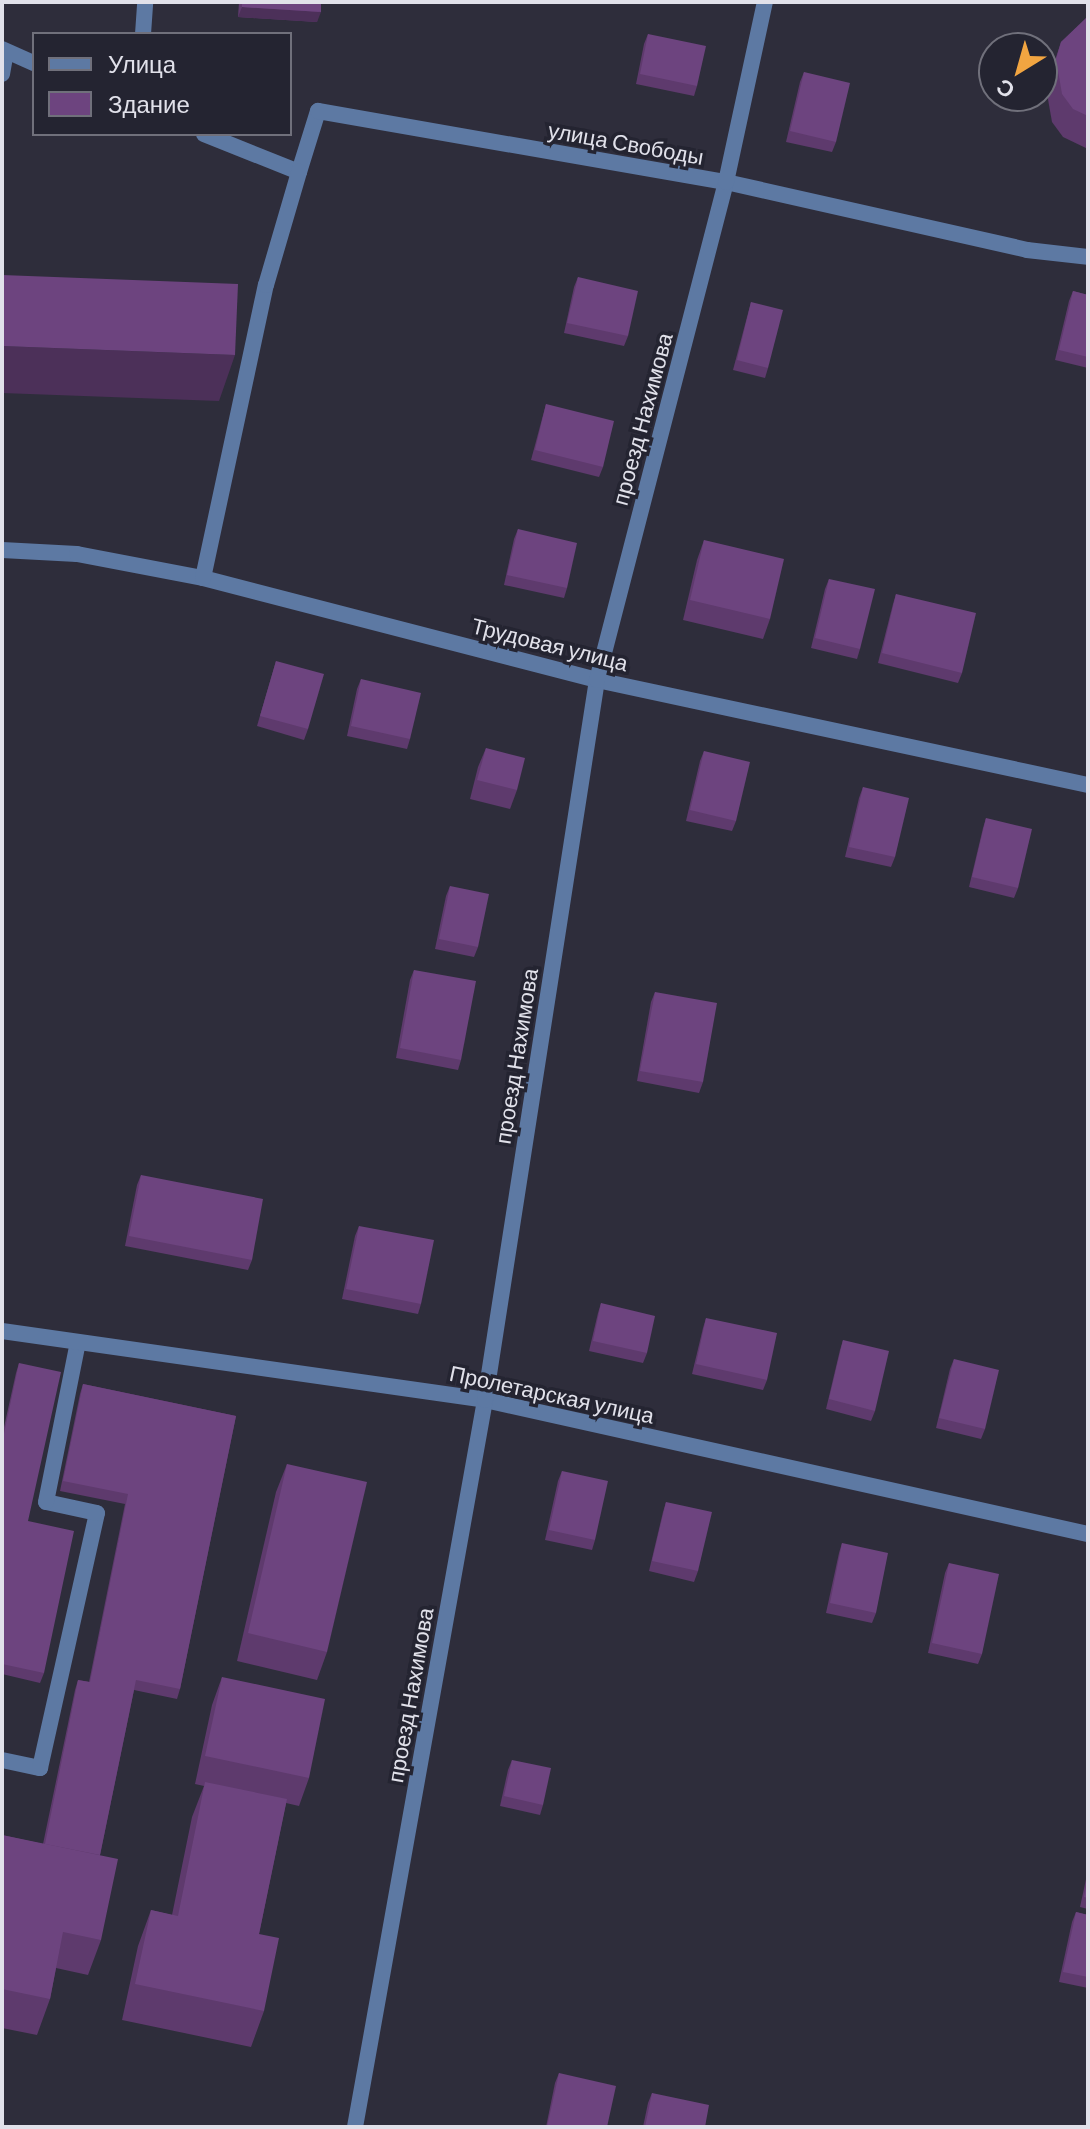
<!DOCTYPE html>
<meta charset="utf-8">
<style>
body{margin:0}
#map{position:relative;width:1090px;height:2129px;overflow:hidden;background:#2e2d3b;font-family:Barlow,sans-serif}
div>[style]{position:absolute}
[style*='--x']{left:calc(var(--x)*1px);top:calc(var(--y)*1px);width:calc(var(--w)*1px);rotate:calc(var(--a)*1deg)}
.lane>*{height:16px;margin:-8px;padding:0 8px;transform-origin:8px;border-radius:8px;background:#5d79a3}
.street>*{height:16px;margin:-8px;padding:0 8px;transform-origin:8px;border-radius:8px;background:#5d79a3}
.wall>*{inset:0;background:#5e3a6d}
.shaded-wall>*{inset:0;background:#4c3059}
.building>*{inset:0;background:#6d447f}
span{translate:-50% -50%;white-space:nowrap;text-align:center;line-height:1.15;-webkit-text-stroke:7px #242431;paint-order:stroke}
.street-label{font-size:22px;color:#e1e1ea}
.frame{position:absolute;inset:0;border:4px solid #e1e1ea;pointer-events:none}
.legend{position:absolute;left:32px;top:32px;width:260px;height:104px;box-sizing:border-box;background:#242431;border:2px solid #70707b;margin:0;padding:10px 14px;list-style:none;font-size:24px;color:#e1e1ea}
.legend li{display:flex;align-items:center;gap:16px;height:40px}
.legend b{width:40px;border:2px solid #70707b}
.north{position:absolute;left:978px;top:32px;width:80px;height:80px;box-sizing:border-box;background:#242431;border:2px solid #70707b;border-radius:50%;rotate:217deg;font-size:22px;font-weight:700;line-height:32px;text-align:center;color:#e1e1ea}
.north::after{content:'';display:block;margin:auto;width:28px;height:36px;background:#f2a541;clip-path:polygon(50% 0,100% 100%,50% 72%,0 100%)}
</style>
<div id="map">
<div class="lane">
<div style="--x:143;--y:34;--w:32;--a:-86"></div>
<div style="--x:2;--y:74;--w:22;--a:-80"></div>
<div style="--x:2;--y:1760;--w:39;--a:12"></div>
<div style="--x:40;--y:1768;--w:261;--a:-77.4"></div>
<div style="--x:97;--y:1513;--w:52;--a:-167.8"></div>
<div style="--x:46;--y:1502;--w:163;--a:-78.7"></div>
</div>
<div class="street">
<div style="--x:2;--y:49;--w:35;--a:24"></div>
<div style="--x:204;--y:134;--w:102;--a:21.8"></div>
<div style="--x:299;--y:172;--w:64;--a:-72.7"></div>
<div style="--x:318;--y:111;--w:414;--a:9.9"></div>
<div style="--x:726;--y:182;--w:309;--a:12.7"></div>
<div style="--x:1027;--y:250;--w:61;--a:6.5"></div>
<div style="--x:2;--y:550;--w:75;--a:3.1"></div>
<div style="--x:77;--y:554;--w:128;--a:10.8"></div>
<div style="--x:203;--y:578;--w:407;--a:14.5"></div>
<div style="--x:597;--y:680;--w:502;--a:12.07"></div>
<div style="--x:203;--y:578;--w:300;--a:-77.9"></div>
<div style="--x:266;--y:285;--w:118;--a:-73.7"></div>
<div style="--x:2;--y:1331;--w:488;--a:8.1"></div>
<div style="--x:485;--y:1400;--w:618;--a:12.53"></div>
<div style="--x:355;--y:2127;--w:739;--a:-79.86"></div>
<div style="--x:485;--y:1400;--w:729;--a:-81.16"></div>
<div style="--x:597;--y:680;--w:514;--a:-75.48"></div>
<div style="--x:726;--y:182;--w:184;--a:-77.8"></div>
</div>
<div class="wall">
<div style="clip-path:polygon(239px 2px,321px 2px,317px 22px,238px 17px)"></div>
<div style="clip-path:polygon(1088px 17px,1088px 149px,1063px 137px,1052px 122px,1046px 88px,1061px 42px)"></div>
<div style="clip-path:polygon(648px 34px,697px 86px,694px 96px,636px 84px,644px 44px)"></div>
<div style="clip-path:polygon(804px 72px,836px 142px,832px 152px,786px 142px,800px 82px)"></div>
<div style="clip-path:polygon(578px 277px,628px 336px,624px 346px,564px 333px,574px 287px)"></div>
<div style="clip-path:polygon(1073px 291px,1088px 295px,1088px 368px,1055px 360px,1069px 301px)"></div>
<div style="clip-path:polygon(751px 302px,768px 368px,765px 378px,733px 370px)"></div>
<div style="clip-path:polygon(546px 404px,603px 467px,599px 477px,531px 460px)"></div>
<div style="clip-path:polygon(518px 529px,567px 588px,564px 598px,504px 585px,514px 539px)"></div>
<div style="clip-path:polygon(704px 540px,770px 619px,763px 639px,683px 620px,697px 560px)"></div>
<div style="clip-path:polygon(829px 579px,860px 649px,857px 659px,811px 648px,825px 589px)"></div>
<div style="clip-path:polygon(896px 594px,962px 673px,958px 683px,878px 663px,893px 604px)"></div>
<div style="clip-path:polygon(276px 661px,308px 729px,304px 740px,257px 726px)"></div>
<div style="clip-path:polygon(361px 679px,410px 739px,407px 749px,347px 736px,357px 689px)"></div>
<div style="clip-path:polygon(486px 748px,517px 790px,510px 809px,470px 799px,478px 767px)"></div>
<div style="clip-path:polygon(704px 751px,736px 821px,732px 831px,686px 821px,700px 761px)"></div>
<div style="clip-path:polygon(863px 787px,895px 857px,891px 867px,845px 857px,859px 798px)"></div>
<div style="clip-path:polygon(986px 818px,1018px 888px,1014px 898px,969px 887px,983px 828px)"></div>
<div style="clip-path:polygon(450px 886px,478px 947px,474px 957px,435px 949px,446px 896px)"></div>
<div style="clip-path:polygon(414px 970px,461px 1060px,458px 1070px,396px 1058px,410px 980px)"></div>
<div style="clip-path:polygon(655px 992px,703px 1082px,699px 1093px,637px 1081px,651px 1002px)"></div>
<div style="clip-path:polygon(141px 1175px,252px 1260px,248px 1270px,125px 1246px,137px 1185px)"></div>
<div style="clip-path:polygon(359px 1226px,421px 1304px,418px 1314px,342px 1299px,355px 1236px)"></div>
<div style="clip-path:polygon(601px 1303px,647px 1353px,643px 1363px,589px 1351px,598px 1313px)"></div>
<div style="clip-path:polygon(706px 1318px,767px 1380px,763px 1390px,692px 1374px,703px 1328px)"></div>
<div style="clip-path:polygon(843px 1340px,875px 1411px,871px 1421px,826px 1409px,840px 1350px)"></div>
<div style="clip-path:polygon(954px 1359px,985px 1429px,981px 1439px,936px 1428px,950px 1369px)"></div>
<div style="clip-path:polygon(19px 1363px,28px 1521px,44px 1673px,40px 1683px,2px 1674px,2px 1436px,16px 1373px)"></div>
<div style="clip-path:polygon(83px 1384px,236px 1416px,180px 1689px,177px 1699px,134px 1690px,100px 1855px,101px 1940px,88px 1975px,56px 1968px,50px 1999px,37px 2035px,2px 2028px,2px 1835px,43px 1844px,75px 1690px,78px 1680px,89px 1682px,125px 1504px,60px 1491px,80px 1394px)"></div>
<div style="clip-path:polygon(287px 1464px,327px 1652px,317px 1680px,237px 1661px,276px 1492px)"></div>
<div style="clip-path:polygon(562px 1471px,595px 1540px,592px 1550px,545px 1540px,558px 1481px)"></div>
<div style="clip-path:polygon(666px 1502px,698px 1571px,694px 1582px,649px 1571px,663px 1512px)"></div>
<div style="clip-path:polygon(842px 1543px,876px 1613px,872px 1623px,826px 1613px,839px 1553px)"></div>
<div style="clip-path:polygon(949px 1563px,982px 1654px,978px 1664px,928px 1653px,945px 1573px)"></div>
<div style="clip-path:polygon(222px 1677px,309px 1778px,299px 1806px,286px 1803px,259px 1934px,264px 2011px,251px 2047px,122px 2020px,138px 1946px,151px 1910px,172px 1915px,192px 1817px,204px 1786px,195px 1784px,212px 1705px)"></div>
<div style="clip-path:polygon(512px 1760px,543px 1805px,540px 1815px,500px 1806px,508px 1770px)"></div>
<div style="clip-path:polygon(1088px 1870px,1088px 1909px,1080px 1907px)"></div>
<div style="clip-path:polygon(1076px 1912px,1088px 1915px,1088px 1988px,1059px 1982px,1072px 1922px)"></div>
<div style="clip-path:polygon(559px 2073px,607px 2127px,546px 2127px,555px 2083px)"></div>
<div style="clip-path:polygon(652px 2093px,705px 2127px,643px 2127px,648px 2103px)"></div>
</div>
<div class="shaded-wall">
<div style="clip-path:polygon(242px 7px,321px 12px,317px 22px,238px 17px)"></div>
<div style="clip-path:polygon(2px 346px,235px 355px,219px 401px,2px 393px)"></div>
</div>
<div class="building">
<div style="clip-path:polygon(242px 2px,321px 2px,321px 12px,242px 7px)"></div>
<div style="clip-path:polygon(1087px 17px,1088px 17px,1088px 116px,1073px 109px,1062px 94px,1056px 59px,1061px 42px)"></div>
<div style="clip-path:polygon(648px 34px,706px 46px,697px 86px,640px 74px)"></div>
<div style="clip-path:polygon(804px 72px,850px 83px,836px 142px,790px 131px)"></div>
<div style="clip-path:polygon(2px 275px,238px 284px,235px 355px,2px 346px)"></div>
<div style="clip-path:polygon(578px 277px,638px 291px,628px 336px,567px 323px)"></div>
<div style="clip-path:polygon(1073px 291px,1088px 295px,1088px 357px,1059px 350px)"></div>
<div style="clip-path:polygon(751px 302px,783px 310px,768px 368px,737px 360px)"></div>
<div style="clip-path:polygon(546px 404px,614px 421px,603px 467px,535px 450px)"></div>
<div style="clip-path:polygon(518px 529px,577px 543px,567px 588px,507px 575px)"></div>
<div style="clip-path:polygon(704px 540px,784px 559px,770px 619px,690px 600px)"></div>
<div style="clip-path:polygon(829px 579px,875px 589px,860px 649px,815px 638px)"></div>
<div style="clip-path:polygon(896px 594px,976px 613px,962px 673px,882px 653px)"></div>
<div style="clip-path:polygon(276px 661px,324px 674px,308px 729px,260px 716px)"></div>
<div style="clip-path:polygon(361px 679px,421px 693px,410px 739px,351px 726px)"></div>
<div style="clip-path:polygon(486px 748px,525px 758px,517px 790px,477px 780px)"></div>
<div style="clip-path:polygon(704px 751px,750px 762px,736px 821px,690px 810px)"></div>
<div style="clip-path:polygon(863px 787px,909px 798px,895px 857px,849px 847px)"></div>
<div style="clip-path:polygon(986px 818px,1032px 829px,1018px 888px,972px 877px)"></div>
<div style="clip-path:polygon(450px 886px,489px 894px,478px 947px,439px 939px)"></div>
<div style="clip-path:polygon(414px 970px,476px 981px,461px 1060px,400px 1048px)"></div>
<div style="clip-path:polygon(655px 992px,717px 1003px,703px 1082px,640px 1071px)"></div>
<div style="clip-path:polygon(141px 1175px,263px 1199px,252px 1260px,129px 1236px)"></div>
<div style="clip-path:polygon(359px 1226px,434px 1240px,421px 1304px,346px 1289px)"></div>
<div style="clip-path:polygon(601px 1303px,655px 1316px,647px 1353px,593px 1341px)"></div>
<div style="clip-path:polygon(706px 1318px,777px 1333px,767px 1380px,696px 1364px)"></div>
<div style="clip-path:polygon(843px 1340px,889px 1351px,875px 1411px,829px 1399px)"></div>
<div style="clip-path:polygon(954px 1359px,999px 1370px,985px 1429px,939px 1418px)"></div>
<div style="clip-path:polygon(19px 1363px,61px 1372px,28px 1521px,74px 1531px,44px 1673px,2px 1664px,2px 1443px)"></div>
<div style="clip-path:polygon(83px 1384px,236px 1416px,180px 1689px,136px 1680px,100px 1855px,45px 1844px,78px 1680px,90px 1682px,128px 1494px,63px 1481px)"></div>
<div style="clip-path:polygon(287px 1464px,367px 1482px,327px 1652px,248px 1633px)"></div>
<div style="clip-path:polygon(562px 1471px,608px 1481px,595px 1540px,549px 1530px)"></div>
<div style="clip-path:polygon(666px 1502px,712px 1512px,698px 1571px,652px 1561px)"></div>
<div style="clip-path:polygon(842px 1543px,888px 1553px,876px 1613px,830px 1603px)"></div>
<div style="clip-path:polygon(949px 1563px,999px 1574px,982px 1654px,932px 1643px)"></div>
<div style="clip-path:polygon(222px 1677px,325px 1699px,309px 1778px,205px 1756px)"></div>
<div style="clip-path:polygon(512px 1760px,551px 1768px,543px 1805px,504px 1796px)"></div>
<div style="clip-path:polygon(205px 1782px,287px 1799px,259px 1934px,279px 1938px,264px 2011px,135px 1984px,151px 1910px,178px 1916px)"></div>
<div style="clip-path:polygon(2px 1835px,118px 1859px,101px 1940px,63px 1932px,50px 1999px,2px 1989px)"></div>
<div style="clip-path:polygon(1088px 1877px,1088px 1898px,1084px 1897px)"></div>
<div style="clip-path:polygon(1076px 1912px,1088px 1915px,1088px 1977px,1063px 1972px)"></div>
<div style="clip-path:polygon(559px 2073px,616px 2086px,607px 2127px,547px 2127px)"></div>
<div style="clip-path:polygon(652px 2093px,709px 2105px,705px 2127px,645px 2127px)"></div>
</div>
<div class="street-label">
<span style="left:626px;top:143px;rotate:10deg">улица Свободы</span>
<span style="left:642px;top:419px;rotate:-75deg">проезд Нахимова</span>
<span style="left:550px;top:644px;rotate:14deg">Трудовая улица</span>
<span style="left:516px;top:1056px;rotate:-81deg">проезд Нахимова</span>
<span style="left:552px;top:1394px;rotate:12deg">Пролетарская улица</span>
<span style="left:410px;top:1695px;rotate:-80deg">проезд Нахимова</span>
</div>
<div class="frame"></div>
<ul class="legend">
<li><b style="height:10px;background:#5d79a3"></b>Улица</li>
<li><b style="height:22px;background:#6d447f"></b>Здание</li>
</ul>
<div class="north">С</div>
</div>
